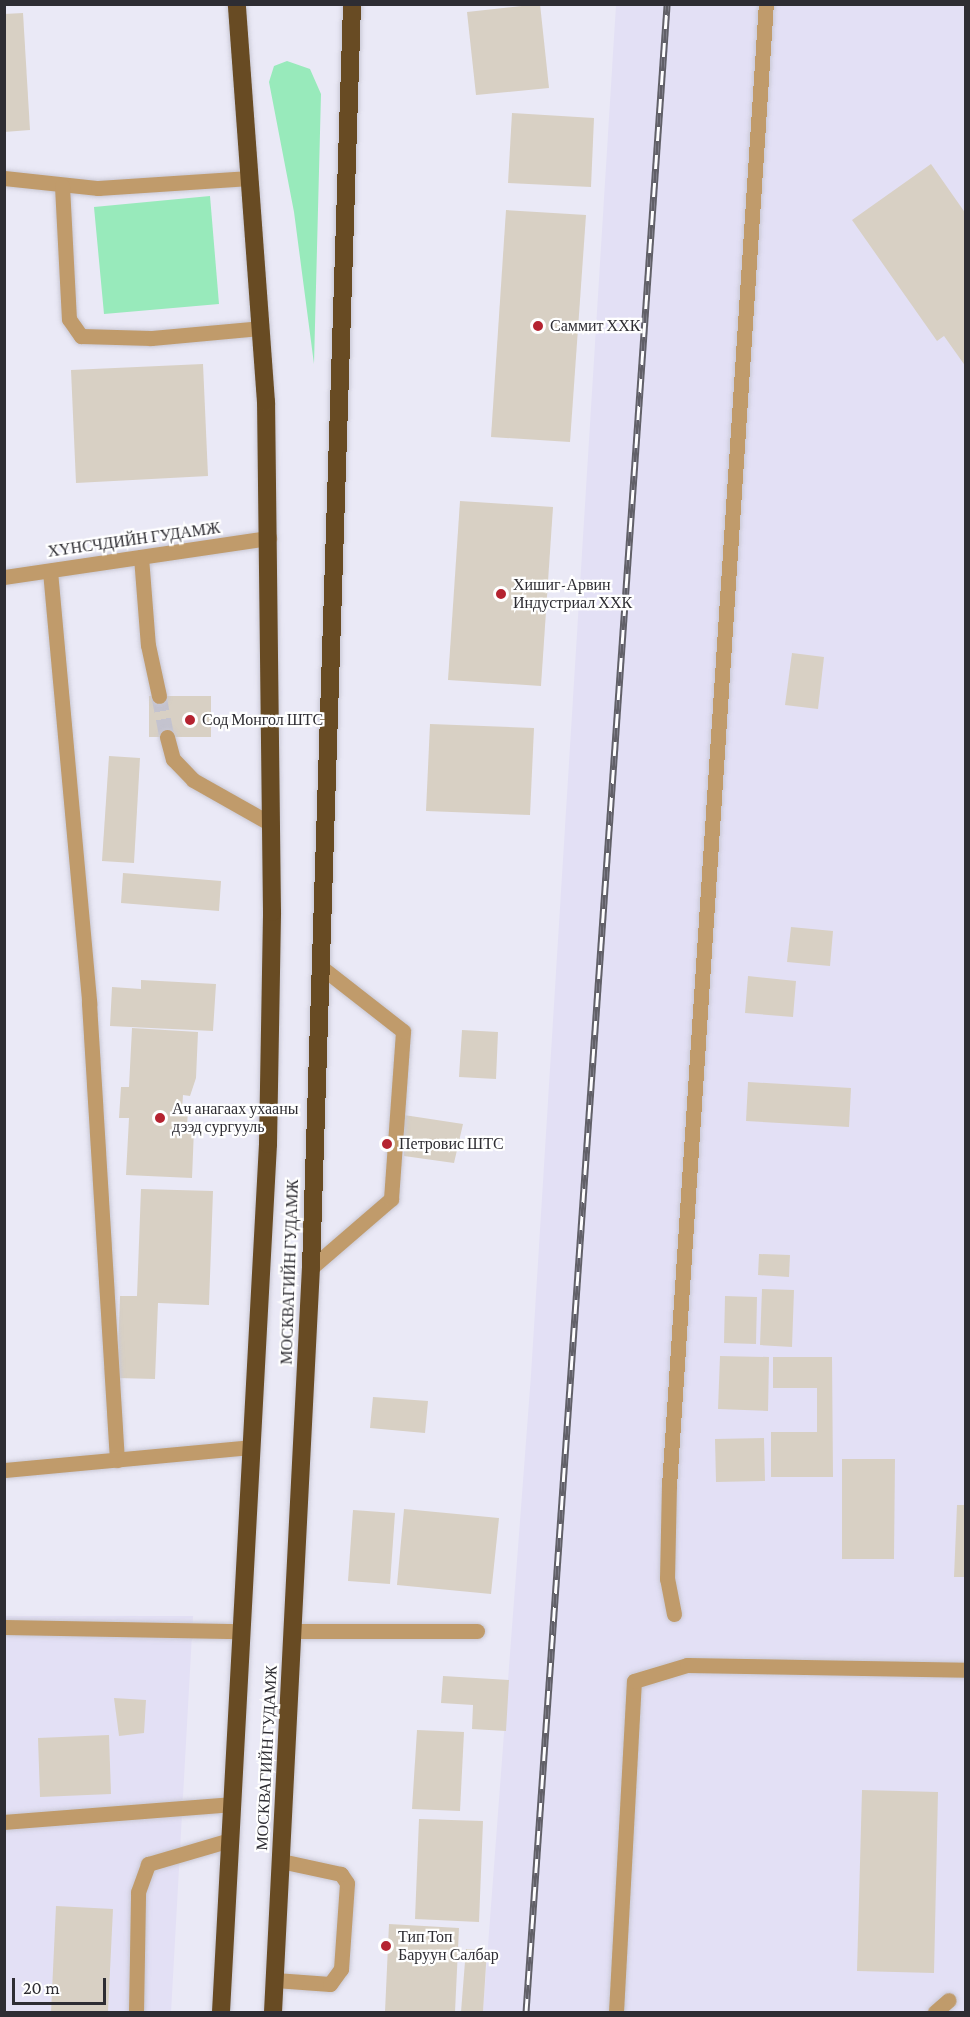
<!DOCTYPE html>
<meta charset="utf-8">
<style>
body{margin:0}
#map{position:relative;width:970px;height:2017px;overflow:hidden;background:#eae9f6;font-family:"Crimson Pro",serif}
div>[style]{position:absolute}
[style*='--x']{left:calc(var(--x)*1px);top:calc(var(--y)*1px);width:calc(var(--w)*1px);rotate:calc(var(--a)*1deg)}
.built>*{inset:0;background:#e3e0f5}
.green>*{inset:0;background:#98eabb}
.building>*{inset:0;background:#d8d0c4}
.minor-tunnel>*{height:15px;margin-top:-7.5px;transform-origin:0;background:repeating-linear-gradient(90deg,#c4c3cf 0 15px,transparent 0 23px)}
.roads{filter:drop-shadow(0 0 2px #c8c7d3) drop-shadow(0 0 2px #c8c7d3)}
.minor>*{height:15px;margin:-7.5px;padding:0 7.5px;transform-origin:7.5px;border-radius:7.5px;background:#c09b6b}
.highway>*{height:18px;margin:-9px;padding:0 9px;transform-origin:9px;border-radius:9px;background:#684b23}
.rail>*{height:7px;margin-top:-3.5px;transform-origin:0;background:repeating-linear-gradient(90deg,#fff 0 14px,#616068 0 28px);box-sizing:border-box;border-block:2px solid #616068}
.dots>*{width:16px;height:16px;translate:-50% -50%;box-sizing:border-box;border:3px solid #fff;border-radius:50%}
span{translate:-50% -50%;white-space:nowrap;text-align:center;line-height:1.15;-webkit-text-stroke:4.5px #fff;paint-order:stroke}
.poi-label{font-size:16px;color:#2e2d33}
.left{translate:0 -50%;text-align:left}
.street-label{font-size:16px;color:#2e2d33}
.frame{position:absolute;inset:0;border:6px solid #2e2d33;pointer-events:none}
.scale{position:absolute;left:12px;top:1978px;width:94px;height:27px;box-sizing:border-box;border:3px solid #2e2d33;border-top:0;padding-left:8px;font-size:18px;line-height:21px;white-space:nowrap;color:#2e2d33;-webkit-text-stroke:4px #fff;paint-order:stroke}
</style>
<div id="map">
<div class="built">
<div style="clip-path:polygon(616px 5px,965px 5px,965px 2012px,483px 2012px,531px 1375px)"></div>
<div style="clip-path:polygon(5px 1616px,193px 1616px,171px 2012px,5px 2012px)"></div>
</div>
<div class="green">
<div style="clip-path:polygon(287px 61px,310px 69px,321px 94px,314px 364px,294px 212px,269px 82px,274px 66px)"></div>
<div style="clip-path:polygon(210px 196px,219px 304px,104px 314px,94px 207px)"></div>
</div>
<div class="building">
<div style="clip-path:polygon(540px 4px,549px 88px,476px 95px,467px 12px)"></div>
<div style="clip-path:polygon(23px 13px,30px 130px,4px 132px,4px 14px)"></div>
<div style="clip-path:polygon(512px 113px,594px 118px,591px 187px,508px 183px)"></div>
<div style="clip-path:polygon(931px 164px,966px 214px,966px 367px,944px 336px,937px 341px,852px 220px)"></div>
<div style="clip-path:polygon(506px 210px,586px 215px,570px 442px,491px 437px)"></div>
<div style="clip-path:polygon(203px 364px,208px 476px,76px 483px,71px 370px)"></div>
<div style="clip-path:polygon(460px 501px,553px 507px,541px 686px,448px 680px)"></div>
<div style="clip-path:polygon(792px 653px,824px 657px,818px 709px,785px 705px)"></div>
<div style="clip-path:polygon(149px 696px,211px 696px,211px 737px,149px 737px)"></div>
<div style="clip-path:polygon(430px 724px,534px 728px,530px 815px,426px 811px)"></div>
<div style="clip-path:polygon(109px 756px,140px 758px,134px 863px,102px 861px)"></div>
<div style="clip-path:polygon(123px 873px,221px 881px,219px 911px,121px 903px)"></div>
<div style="clip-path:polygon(791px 927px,833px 931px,830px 966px,787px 962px)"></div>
<div style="clip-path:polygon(748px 976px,796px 981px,793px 1017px,745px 1013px)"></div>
<div style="clip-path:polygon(141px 980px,216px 984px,213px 1031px,110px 1026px,112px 987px,141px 989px)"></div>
<div style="clip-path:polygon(132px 1028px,198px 1032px,196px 1078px,190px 1096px,183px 1095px,182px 1111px,188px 1112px,187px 1124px,194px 1129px,192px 1178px,126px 1175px,129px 1118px,119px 1118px,121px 1087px,129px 1087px)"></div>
<div style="clip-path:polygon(462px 1030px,498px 1032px,496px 1079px,459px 1077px)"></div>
<div style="clip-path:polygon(748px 1082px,851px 1088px,849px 1127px,746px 1121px)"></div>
<div style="clip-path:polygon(404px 1115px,463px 1124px,454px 1163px,404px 1156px)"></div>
<div style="clip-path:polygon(141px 1189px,213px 1191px,209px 1305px,158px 1303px,155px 1379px,117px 1378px,120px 1296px,137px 1296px)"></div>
<div style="clip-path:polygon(759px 1254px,790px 1255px,789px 1277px,758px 1275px)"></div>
<div style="clip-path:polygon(762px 1289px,794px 1290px,792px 1347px,760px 1345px)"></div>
<div style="clip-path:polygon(725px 1296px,757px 1297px,756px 1344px,724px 1343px)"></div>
<div style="clip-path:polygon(720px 1356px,769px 1357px,768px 1411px,718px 1409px)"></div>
<div style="clip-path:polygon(773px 1357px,832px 1357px,833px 1477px,771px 1477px,771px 1432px,817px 1432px,817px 1388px,773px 1388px)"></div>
<div style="clip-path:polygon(373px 1397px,428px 1401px,425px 1433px,370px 1428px)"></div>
<div style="clip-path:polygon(764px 1438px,765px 1481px,716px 1482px,715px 1439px)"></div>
<div style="clip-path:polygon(842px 1459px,895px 1459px,894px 1559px,842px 1559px)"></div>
<div style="clip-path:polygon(957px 1505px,966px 1505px,966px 1577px,954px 1577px)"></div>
<div style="clip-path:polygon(404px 1509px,499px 1518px,491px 1594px,397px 1585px)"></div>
<div style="clip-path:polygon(353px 1510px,395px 1513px,390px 1584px,348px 1581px)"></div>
<div style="clip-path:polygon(443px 1676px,509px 1680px,506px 1731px,472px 1729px,473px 1705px,441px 1703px)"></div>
<div style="clip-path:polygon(114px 1698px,146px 1700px,144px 1733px,119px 1736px)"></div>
<div style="clip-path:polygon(417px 1730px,464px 1732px,460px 1811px,412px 1809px)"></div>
<div style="clip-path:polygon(109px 1735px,111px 1794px,40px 1797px,38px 1738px)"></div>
<div style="clip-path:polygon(862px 1790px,938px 1792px,934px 1973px,857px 1971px)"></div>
<div style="clip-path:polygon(419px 1819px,483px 1821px,479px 1922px,415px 1919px)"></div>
<div style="clip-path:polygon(56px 1906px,113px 1909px,108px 2012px,51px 2012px)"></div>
<div style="clip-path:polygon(389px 1924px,459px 1928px,455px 2012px,385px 2012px)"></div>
<div style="clip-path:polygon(466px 1949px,487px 1950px,483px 2012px,461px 2012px)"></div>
</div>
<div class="minor-tunnel">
<div style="--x:159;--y:696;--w:42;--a:79"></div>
</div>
<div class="roads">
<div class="minor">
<div style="--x:4;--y:178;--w:95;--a:6.1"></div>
<div style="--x:98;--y:188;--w:152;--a:-3.8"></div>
<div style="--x:62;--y:186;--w:133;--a:87"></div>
<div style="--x:69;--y:319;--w:21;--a:55"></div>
<div style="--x:81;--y:336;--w:70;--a:1.6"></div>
<div style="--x:151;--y:338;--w:110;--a:-5.2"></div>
<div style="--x:141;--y:557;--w:88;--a:85.5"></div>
<div style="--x:148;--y:645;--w:52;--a:77.8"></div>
<div style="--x:50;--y:571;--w:434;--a:84.8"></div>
<div style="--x:89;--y:1003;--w:458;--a:86.5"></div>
<div style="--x:4;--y:577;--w:268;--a:-8.4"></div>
<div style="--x:167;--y:737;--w:23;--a:75"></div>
<div style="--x:173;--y:759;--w:29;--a:46"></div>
<div style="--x:193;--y:780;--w:90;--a:29.4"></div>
<div style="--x:311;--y:1268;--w:106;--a:-40.8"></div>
<div style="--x:391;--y:1199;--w:168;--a:-85.9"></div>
<div style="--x:403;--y:1031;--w:104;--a:-142"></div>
<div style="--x:4;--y:1470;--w:248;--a:-5.3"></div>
<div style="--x:674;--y:1614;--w:36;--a:-101"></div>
<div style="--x:667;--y:1579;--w:93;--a:-88.8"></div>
<div style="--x:669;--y:1486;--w:1485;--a:-86.26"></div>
<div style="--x:4;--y:1627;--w:238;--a:1"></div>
<div style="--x:293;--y:1631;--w:184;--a:0"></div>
<div style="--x:4;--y:1822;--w:229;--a:-4.5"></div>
<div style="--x:275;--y:1980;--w:55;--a:4.2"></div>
<div style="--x:330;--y:1984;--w:19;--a:-54"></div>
<div style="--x:341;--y:1969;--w:86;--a:-86"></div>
<div style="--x:347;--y:1883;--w:11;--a:-124"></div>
<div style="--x:341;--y:1874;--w:61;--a:-167.8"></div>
<div style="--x:136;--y:2012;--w:120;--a:-89"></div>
<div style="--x:138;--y:1892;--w:30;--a:-70"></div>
<div style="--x:148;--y:1864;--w:85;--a:-16.3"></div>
<div style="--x:616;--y:2012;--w:331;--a:-86.9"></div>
<div style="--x:634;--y:1681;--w:55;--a:-16.8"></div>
<div style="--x:687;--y:1665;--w:279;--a:1"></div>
<div style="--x:935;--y:2012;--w:18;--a:-41"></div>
</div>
<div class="highway">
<div style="--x:221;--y:2012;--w:869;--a:-86.9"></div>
<div style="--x:268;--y:1144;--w:232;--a:-89"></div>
<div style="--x:272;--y:912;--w:510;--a:-90.67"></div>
<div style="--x:266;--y:402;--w:399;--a:-94.2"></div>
<div style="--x:273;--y:2012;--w:745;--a:-87.08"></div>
<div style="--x:311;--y:1268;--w:1265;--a:-88.14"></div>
</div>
</div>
<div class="rail">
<div style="--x:526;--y:2012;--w:2013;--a:-85.98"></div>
</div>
<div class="dots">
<div style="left:538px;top:326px;background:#b52330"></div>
<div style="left:501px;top:594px;background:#b52330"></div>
<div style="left:190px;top:720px;background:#b52330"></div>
<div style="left:160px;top:1118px;background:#b52330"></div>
<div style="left:387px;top:1144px;background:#b52330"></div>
<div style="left:386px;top:1946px;background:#b52330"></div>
</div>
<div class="poi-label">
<span class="left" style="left:550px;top:326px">Саммит ХХК</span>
<span class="left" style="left:513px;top:594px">Хишиг-Арвин<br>Индустриал ХХК</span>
<span class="left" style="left:202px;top:720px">Сод Монгол ШТС</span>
<span class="left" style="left:172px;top:1118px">Ач анагаах ухааны<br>дээд сургууль</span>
<span class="left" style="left:399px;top:1144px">Петровис ШТС</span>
<span class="left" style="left:398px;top:1946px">Тип Топ<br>Баруун Салбар</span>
</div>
<div class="street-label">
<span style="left:134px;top:540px;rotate:-8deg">ХҮНСЧДИЙН ГУДАМЖ</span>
<span style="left:290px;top:1272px;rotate:-88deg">МОСКВАГИЙН ГУДАМЖ</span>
<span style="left:267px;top:1758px;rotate:-87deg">МОСКВАГИЙН ГУДАМЖ</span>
</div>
<div class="frame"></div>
<div class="scale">20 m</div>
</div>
